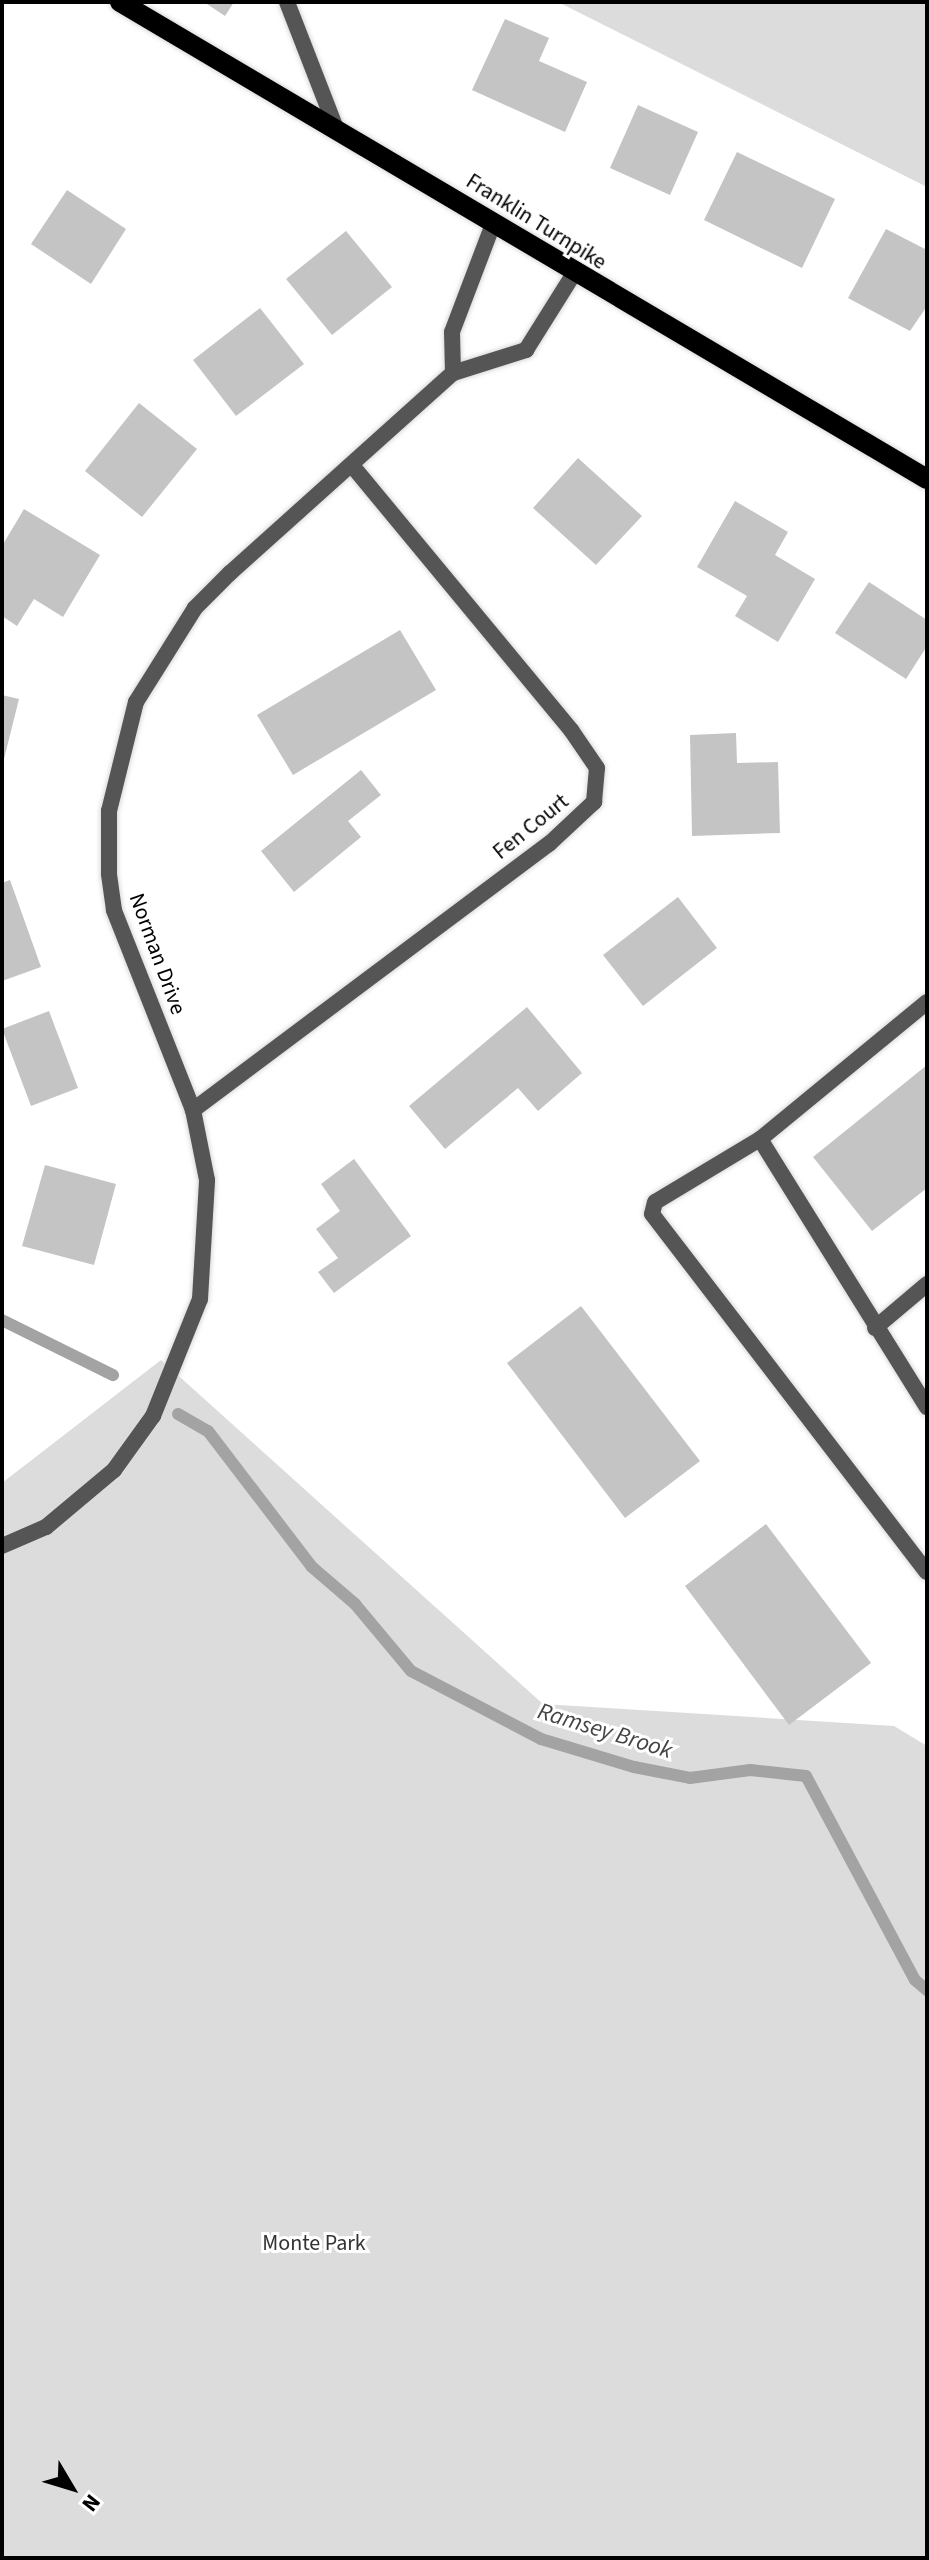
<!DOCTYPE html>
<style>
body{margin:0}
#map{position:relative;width:929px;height:2560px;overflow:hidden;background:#fff;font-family:"Source Sans 3",sans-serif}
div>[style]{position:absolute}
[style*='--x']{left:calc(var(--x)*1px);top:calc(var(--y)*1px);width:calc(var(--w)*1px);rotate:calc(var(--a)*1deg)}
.green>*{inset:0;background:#dcdcdc}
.stream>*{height:12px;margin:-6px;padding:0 6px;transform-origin:6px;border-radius:6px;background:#a3a3a3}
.building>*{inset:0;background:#c4c4c4}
.roads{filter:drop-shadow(0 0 2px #dbdbdb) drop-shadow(0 0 2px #dbdbdb)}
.service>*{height:16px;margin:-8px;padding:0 8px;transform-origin:8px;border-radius:8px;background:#555}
.minor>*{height:16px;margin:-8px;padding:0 8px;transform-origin:8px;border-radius:8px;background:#555}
.primary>*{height:20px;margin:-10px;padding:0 10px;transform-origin:10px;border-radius:10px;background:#000}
span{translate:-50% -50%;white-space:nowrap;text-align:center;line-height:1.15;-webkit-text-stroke:6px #fff;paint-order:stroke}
.street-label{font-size:22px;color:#000}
.park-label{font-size:22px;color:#333}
.water-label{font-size:24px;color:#444;font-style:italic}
.frame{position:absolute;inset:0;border:4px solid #000;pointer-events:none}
.north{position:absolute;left:32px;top:2448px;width:80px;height:80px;-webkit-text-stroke:6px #fff;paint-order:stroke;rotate:128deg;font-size:22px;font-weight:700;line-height:32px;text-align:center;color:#000}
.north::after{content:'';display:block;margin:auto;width:28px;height:36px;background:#000;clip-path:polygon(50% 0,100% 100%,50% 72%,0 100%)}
</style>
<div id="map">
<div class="green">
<div style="clip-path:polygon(558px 2px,927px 2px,927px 187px)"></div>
<div style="clip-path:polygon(161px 1360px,543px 1704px,894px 1726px,927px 1746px,927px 2558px,2px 2558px,2px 1483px)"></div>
</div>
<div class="stream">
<div style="--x:2;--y:1320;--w:124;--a:26.4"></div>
<div style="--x:178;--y:1414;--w:34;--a:30"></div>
<div style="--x:208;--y:1431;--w:171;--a:52.6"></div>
<div style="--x:312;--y:1567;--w:57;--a:40.7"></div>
<div style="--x:355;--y:1604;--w:87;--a:50.1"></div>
<div style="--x:411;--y:1671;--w:147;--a:27.6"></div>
<div style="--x:541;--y:1739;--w:97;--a:16.8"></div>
<div style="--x:634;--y:1767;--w:57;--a:11.1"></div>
<div style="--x:690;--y:1778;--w:61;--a:-7.6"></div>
<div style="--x:750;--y:1770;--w:56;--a:6.1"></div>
<div style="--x:806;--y:1776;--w:231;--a:61.9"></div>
<div style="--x:915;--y:1980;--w:16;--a:40"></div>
</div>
<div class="building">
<div style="clip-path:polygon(204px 2px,234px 2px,225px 16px)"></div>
<div style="clip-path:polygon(505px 19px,549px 38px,539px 61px,587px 82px,565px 132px,472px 90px)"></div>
<div style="clip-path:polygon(638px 105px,698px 132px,670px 195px,610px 168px)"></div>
<div style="clip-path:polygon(737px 152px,835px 199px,802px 268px,704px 220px)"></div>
<div style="clip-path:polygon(67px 190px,126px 229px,91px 284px,31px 244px)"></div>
<div style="clip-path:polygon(886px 229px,927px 250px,927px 306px,910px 331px,848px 298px)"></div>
<div style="clip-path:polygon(346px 231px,392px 287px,332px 335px,286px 279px)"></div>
<div style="clip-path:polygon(260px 308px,304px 364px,236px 416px,193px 360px)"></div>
<div style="clip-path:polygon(139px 403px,197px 449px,142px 517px,85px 471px)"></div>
<div style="clip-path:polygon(578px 458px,642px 516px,596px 565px,533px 508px)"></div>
<div style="clip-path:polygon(735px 501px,788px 532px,775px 555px,815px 579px,778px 642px,735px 616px,747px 596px,697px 567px)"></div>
<div style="clip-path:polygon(24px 509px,100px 555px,63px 617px,34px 599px,17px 626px,2px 616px,2px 546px)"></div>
<div style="clip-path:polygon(869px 582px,927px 620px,927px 646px,906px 679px,835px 633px)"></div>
<div style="clip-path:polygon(400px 630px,436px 690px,293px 775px,257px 715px)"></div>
<div style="clip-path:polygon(2px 695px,19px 699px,3px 763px,2px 763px)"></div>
<div style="clip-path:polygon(736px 733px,737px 763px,778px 762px,780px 833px,692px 836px,690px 735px)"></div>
<div style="clip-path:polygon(361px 770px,381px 795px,348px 821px,361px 837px,294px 892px,261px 851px)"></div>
<div style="clip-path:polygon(10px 880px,41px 967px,2px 981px,2px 883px)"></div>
<div style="clip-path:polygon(678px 897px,717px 948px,643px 1006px,603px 955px)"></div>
<div style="clip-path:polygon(527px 1007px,582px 1073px,538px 1111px,518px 1088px,445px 1149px,409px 1106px)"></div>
<div style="clip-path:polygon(49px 1011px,78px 1088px,31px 1106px,2px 1029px)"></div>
<div style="clip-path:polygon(927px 1065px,927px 1188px,872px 1231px,813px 1157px)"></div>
<div style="clip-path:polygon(354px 1159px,411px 1236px,334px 1293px,318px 1272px,338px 1258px,316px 1229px,340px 1211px,321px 1184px)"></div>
<div style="clip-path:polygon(45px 1165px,116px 1184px,94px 1265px,22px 1246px)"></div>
<div style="clip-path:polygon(581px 1306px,700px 1461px,625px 1518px,507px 1363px)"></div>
<div style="clip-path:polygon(766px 1524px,871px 1663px,789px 1725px,685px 1586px)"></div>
</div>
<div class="roads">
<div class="service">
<div style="--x:927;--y:1002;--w:216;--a:140.6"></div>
<div style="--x:760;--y:1139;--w:316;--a:58.1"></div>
<div style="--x:760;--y:1139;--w:122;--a:149"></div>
<div style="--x:655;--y:1202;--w:12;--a:104"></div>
<div style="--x:652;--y:1214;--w:451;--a:52.5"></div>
<div style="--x:875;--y:1328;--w:68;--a:-40.2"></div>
</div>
<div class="minor">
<div style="--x:287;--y:2;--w:133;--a:68.8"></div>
<div style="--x:453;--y:373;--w:41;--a:-91.4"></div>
<div style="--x:452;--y:332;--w:116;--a:-69.2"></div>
<div style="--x:193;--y:1110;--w:444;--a:-36.8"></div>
<div style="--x:549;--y:844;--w:62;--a:-43"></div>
<div style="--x:594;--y:802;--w:34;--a:-85"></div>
<div style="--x:597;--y:768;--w:46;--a:-124.4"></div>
<div style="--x:571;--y:730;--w:344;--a:-129.6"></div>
<div style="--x:2;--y:1546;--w:48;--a:-23.4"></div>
<div style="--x:46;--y:1527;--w:89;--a:-40"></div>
<div style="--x:114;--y:1470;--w:67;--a:-54.2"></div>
<div style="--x:153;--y:1416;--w:126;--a:-68.1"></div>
<div style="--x:200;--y:1299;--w:119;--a:-86.6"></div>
<div style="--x:207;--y:1180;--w:71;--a:-101.3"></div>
<div style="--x:193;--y:1110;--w:215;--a:-111.6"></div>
<div style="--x:114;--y:910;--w:37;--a:-98"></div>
<div style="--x:109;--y:873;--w:62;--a:-90"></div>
<div style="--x:109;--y:811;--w:112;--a:-76.1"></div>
<div style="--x:136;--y:702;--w:111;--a:-57.9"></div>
<div style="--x:195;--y:608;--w:49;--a:-45"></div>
<div style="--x:230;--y:573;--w:300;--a:-41.9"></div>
<div style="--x:453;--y:373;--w:77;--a:-17.5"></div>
<div style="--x:526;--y:350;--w:89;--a:-57.9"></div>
</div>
<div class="primary">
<div style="--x:120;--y:2;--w:937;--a:30.59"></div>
</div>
</div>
<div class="street-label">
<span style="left:536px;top:222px;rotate:32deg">Franklin Turnpike</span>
<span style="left:531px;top:827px;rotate:-39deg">Fen Court</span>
<span style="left:157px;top:954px;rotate:70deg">Norman Drive</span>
</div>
<div class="park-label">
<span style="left:314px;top:2244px">Monte Park</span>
</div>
<div class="water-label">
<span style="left:605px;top:1731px;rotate:17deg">Ramsey Brook</span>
</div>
<div class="frame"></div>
<div class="north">N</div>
</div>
